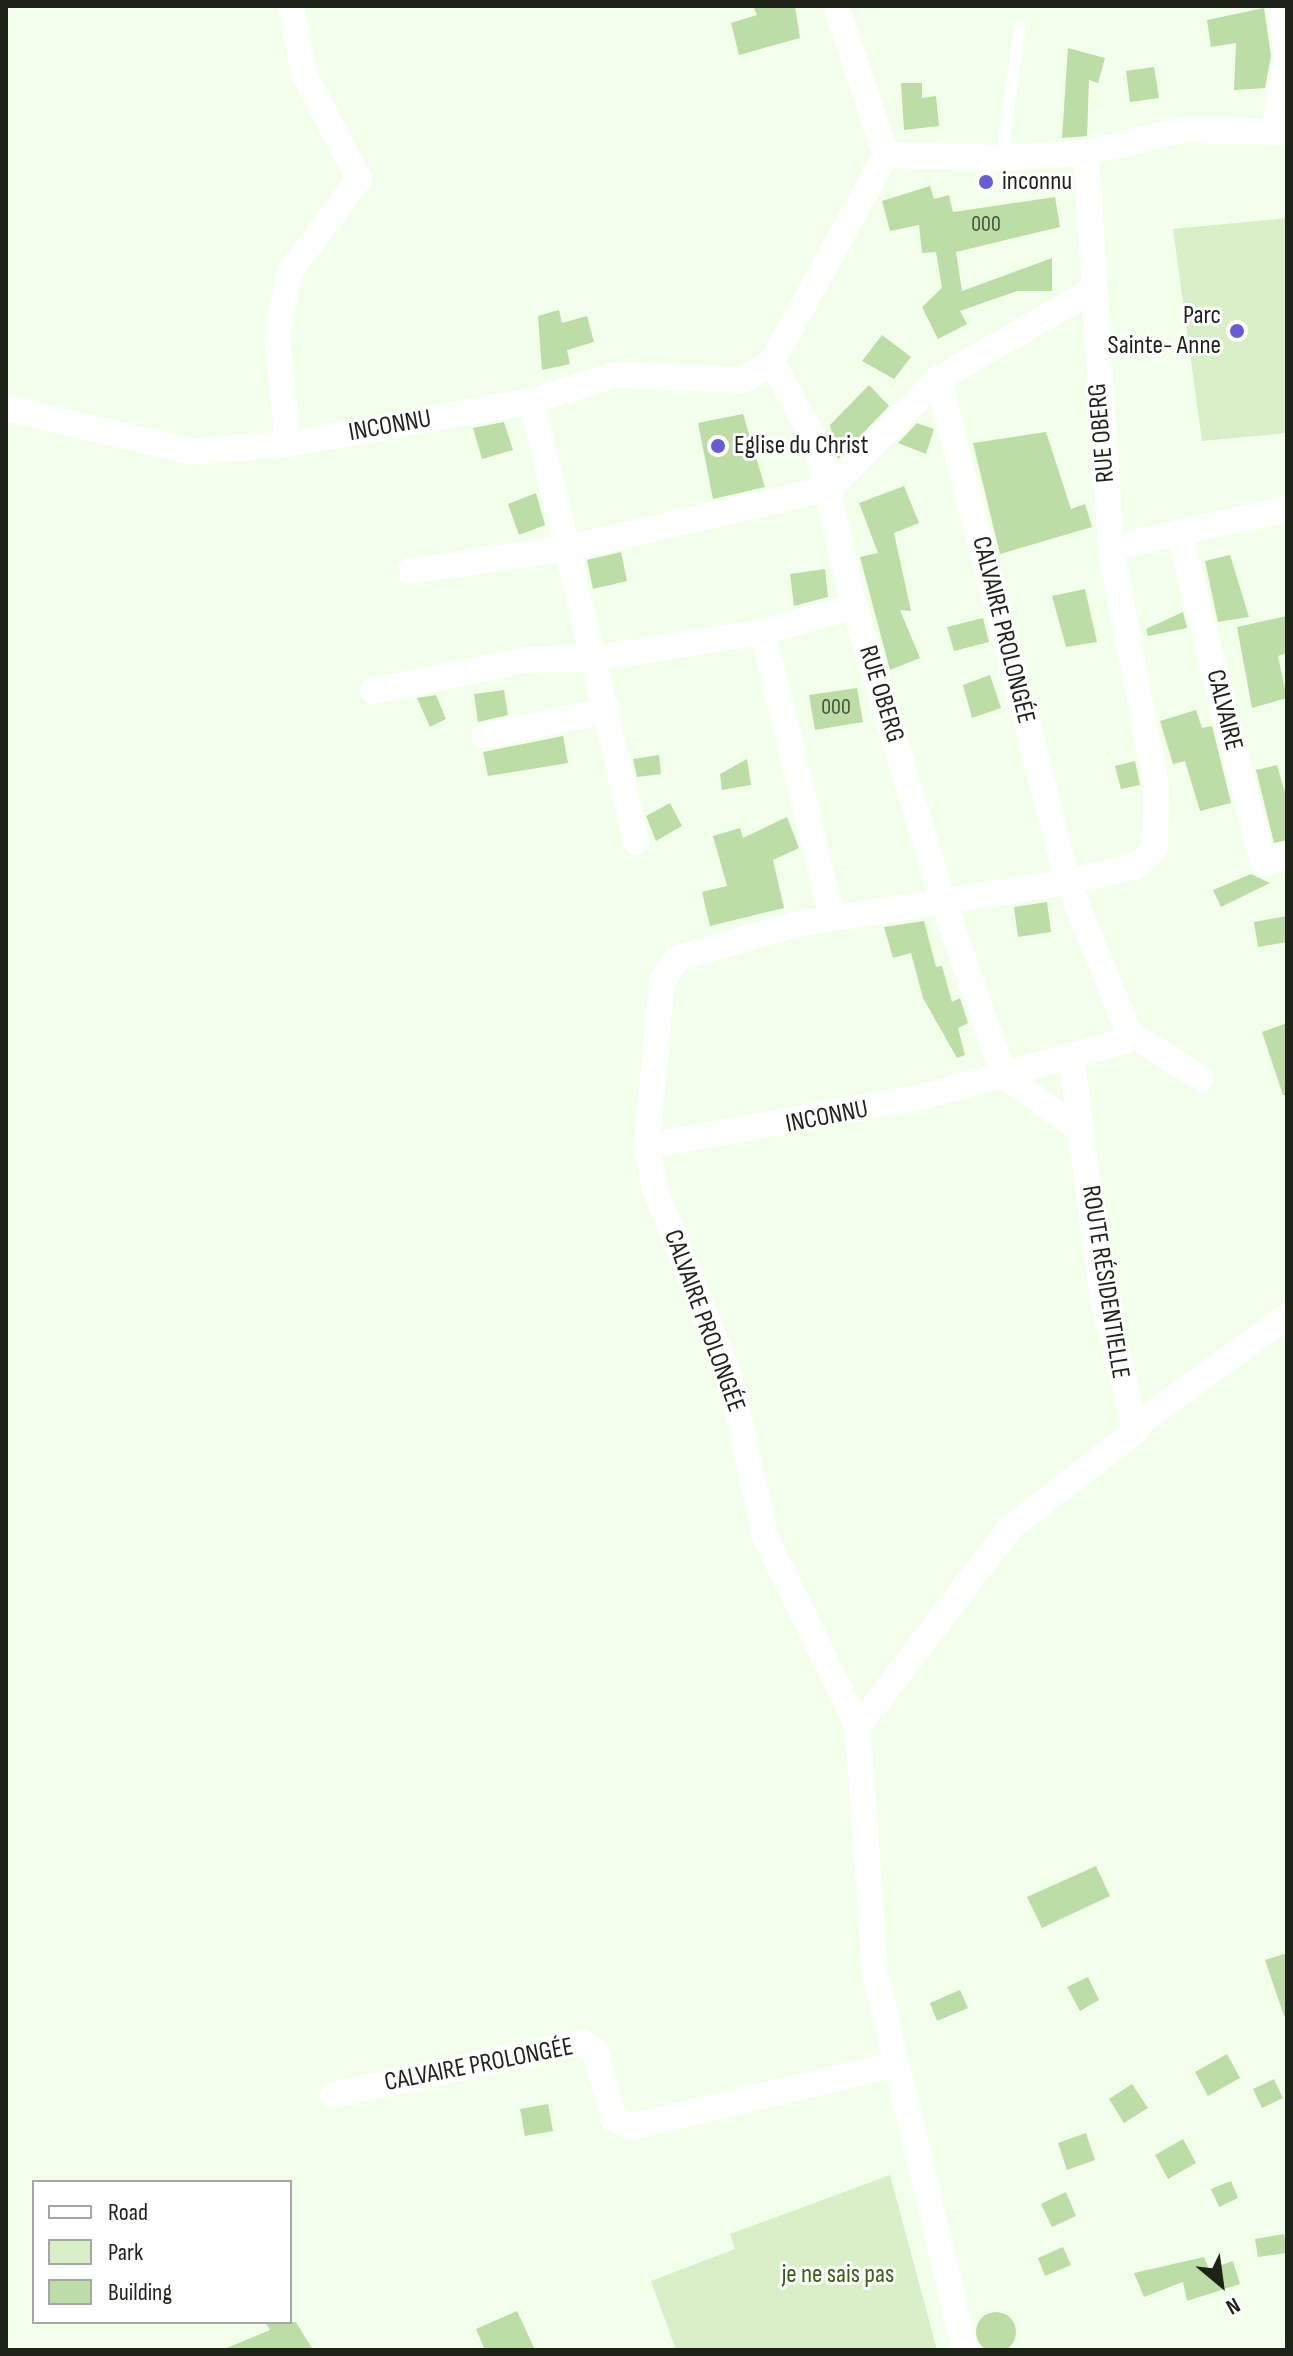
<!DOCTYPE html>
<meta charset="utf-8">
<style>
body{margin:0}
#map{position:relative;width:1293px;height:2356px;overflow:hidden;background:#f2ffea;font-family:"Sofia Sans Condensed",sans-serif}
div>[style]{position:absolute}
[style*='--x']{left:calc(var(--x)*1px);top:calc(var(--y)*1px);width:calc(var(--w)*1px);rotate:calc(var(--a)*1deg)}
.green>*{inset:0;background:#d8efc8}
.building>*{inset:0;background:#bddda6}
.round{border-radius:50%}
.service>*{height:12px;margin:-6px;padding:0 6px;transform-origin:6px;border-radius:6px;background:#fff}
.minor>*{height:26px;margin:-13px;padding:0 13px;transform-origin:13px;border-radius:13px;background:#fff}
.dots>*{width:22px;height:22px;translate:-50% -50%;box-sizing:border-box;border:4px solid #fff;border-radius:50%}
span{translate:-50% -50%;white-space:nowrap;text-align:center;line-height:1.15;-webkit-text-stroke:6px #fff;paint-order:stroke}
.number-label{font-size:22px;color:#46523d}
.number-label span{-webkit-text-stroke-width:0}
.poi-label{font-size:26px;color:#1e231a}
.left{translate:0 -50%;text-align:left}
.right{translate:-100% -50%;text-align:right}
.street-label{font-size:26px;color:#1e231a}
.park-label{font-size:26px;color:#3b6015}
.frame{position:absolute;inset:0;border:8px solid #1e231a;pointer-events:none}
.legend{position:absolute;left:32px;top:2180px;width:260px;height:144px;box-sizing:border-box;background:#fff;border:2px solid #a5a7a3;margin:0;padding:10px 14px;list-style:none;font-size:24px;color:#1e231a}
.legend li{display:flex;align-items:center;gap:16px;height:40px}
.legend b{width:40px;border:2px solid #a5a7a3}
.north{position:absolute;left:1181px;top:2244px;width:80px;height:80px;-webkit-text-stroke:6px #fff;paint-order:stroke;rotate:151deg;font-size:22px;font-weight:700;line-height:32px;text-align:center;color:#1e231a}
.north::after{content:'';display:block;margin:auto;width:28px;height:36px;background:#1e231a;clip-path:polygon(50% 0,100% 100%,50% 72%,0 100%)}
</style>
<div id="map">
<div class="green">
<div style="clip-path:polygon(1287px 218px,1287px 433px,1202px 441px,1173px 229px)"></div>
<div style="clip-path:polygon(890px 2175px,937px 2350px,676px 2350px,651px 2281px,735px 2249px,730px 2234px)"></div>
</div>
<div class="building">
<div style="clip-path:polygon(753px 6px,795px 6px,800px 38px,739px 55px,731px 23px,757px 15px)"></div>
<div style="clip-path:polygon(1264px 8px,1271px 56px,1265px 88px,1234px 90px,1236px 43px,1211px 47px,1207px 20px)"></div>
<div style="clip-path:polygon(1068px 48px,1105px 58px,1098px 83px,1089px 80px,1087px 136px,1062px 138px)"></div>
<div style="clip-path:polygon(1154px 67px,1159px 98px,1130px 102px,1126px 71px)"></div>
<div style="clip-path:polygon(901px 83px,922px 83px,922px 98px,936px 96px,939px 126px,904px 130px)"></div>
<div style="clip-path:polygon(930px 186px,934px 199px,949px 195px,953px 212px,1055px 197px,1060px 227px,956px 252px,962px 291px,1052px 258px,1052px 291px,1017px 291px,960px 311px,967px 324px,938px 339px,922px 307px,942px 288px,936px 252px,922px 253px,919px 225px,890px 231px,882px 201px)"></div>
<div style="clip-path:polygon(559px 310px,562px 323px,587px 316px,594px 342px,567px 350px,570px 364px,542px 370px,538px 316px)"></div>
<div style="clip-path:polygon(882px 335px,911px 357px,894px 379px,862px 361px)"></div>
<div style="clip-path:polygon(869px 385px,889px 406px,838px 459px,830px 425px)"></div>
<div style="clip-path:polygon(743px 414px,765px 487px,713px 499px,698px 423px)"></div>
<div style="clip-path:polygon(504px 422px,513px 450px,482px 459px,473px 428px)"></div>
<div style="clip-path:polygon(917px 423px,934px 429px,926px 454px,898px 443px)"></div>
<div style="clip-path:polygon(1046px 432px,1071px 509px,1085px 504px,1092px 527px,1000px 554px,973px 443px)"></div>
<div style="clip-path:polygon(904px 486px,919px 523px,894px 533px,911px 611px,900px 610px,920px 658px,890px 670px,860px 557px,878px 553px,859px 503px)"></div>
<div style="clip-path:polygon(536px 493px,545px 525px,519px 535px,508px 504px)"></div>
<div style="clip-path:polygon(621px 552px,627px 581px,593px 589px,587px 560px)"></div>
<div style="clip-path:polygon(1230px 555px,1249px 617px,1218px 622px,1205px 561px)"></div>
<div style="clip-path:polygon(825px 569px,828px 597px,794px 606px,790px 574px)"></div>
<div style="clip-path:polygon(1085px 589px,1097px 642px,1066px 647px,1052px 596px)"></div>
<div style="clip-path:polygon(1183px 612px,1187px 628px,1148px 636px,1146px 629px)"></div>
<div style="clip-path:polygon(1287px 616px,1287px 653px,1278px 656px,1287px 698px,1252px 708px,1237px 627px)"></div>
<div style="clip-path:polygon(983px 618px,989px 642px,954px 651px,947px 627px)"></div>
<div style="clip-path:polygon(990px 675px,1001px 708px,972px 718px,963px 685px)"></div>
<div style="clip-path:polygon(857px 688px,863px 722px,815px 730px,809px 695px)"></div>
<div style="clip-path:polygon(504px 690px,508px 715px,478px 722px,474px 694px)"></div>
<div style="clip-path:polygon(436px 695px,446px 719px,430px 727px,417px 698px)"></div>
<div style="clip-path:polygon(1196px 710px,1202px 728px,1212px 726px,1231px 803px,1200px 811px,1185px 761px,1173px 764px,1160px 721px)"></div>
<div style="clip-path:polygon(563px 736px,568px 763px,488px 776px,483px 752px)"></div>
<div style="clip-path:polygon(659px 755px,661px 774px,637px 777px,633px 759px)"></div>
<div style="clip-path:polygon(747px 759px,751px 785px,722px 790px,720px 774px)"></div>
<div style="clip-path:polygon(1135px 761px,1140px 785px,1121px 789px,1115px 766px)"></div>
<div style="clip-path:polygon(1277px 765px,1287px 799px,1287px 840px,1274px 843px,1256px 770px)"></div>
<div style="clip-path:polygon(670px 803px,682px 826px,656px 841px,646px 816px)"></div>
<div style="clip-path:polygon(787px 817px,799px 848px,773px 860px,784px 908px,710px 926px,702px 892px,727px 886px,713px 836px,740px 828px,743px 838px)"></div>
<div style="clip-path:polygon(1251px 874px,1270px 883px,1221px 907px,1213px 890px)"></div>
<div style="clip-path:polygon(1047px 902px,1051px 932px,1018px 937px,1014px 907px)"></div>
<div style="clip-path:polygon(1287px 916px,1287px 942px,1258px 947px,1254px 922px)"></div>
<div style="clip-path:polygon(924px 921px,936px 967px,942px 966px,952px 1002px,960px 998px,968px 1023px,958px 1028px,965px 1055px,957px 1058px,923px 998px,911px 953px,893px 958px,884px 927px)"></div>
<div style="clip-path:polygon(1287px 1023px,1287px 1095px,1283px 1095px,1262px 1032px)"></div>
<div style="clip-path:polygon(1096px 1866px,1110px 1896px,1042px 1928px,1027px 1897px)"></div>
<div style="clip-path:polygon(1287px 1953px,1287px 2015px,1284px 2016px,1265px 1960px)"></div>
<div style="clip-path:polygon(1088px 1977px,1099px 2000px,1080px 2011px,1067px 1987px)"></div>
<div style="clip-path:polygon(960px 1990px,968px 2008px,937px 2021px,930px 2003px)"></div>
<div style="clip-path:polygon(1227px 2054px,1240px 2078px,1208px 2096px,1195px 2072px)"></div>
<div style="clip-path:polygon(1274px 2079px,1283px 2098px,1262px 2108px,1253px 2089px)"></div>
<div style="clip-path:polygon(1132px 2084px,1148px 2108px,1124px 2123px,1109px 2099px)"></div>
<div style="clip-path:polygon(548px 2104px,553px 2131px,525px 2136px,520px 2109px)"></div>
<div style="clip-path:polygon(1086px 2133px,1095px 2160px,1067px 2170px,1058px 2143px)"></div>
<div style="clip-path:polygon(1183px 2139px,1196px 2163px,1168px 2179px,1155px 2155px)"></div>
<div style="clip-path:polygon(1231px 2181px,1238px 2198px,1219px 2207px,1211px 2189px)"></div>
<div style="clip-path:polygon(1066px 2192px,1076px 2216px,1052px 2227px,1041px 2204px)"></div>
<div style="clip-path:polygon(1284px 2234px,1287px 2253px,1258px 2257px,1255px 2239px)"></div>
<div style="clip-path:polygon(1063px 2247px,1071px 2265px,1045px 2276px,1038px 2258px)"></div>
<div style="clip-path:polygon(1204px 2257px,1209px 2269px,1233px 2261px,1240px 2284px,1187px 2301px,1183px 2282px,1144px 2297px,1134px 2273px)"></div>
<div style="clip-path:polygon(517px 2311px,535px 2350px,485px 2350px,476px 2329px)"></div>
<div class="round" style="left:976px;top:2312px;width:40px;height:40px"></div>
<div style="clip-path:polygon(265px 2322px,296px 2322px,313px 2350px,222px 2350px,270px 2330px)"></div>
</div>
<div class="service">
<div style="--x:1002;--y:158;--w:134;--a:-82.3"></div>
</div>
<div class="minor">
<div style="--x:836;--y:6;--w:157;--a:71.4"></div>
<div style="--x:1274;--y:130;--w:75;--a:-80"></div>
<div style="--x:1287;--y:56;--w:50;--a:-98"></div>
<div style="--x:886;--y:155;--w:116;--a:1.5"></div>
<div style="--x:1002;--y:158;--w:84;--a:-3.4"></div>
<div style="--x:1086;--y:153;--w:99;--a:-13.5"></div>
<div style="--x:1182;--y:130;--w:105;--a:1.1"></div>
<div style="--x:772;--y:362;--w:94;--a:61.5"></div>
<div style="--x:817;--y:445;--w:165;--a:77.1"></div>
<div style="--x:854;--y:606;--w:305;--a:73.2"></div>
<div style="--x:942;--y:898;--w:188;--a:70.8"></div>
<div style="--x:1004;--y:1076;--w:94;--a:35"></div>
<div style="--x:532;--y:401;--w:453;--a:76.7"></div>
<div style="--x:6;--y:408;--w:191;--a:13.3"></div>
<div style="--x:192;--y:452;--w:96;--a:-4.8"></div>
<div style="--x:288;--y:444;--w:248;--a:-10"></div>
<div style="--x:532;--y:401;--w:86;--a:-17.6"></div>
<div style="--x:614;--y:375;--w:129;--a:2.2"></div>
<div style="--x:743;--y:380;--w:34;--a:-32"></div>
<div style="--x:772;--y:362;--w:236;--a:-61.2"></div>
<div style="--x:288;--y:444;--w:111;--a:-95.7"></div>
<div style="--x:277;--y:334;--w:66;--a:-77.7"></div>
<div style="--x:291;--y:270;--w:114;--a:-53.2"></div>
<div style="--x:359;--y:179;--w:119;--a:-117.6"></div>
<div style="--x:304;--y:74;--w:69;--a:-100.8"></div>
<div style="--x:1179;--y:532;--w:341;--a:75.8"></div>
<div style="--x:1263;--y:863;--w:25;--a:-16"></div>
<div style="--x:1111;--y:548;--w:180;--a:-12.5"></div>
<div style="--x:410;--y:571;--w:161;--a:-8.2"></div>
<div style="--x:569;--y:548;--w:269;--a:-12.9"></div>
<div style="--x:831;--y:488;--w:153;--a:-45.5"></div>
<div style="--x:938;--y:379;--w:175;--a:-29.8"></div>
<div style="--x:763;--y:632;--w:95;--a:-15.9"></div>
<div style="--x:373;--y:691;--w:156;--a:-11.5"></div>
<div style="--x:526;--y:660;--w:72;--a:-1.6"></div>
<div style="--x:598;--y:658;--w:167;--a:-9"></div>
<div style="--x:763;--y:632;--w:294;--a:76.4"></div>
<div style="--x:484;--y:736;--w:127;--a:-11.8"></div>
<div style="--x:1129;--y:1033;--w:85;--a:32"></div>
<div style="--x:647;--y:1146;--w:279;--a:-10.1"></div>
<div style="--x:922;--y:1097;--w:211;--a:-15.4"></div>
<div style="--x:1125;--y:1041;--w:9;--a:-63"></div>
<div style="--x:1129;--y:1033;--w:163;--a:-112"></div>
<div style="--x:1068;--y:882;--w:520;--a:-104.49"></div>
<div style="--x:1138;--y:1424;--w:184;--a:-35.9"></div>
<div style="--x:858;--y:1727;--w:252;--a:-52.6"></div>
<div style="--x:1011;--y:1527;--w:158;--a:-37.5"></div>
<div style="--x:1136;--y:1431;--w:134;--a:-104.2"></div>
<div style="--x:1103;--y:1301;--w:247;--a:-97.4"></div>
<div style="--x:333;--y:2095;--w:255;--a:-12"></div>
<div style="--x:582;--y:2042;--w:15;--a:32"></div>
<div style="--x:595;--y:2050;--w:72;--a:74.6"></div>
<div style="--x:614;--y:2119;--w:19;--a:25"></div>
<div style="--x:631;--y:2127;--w:273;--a:-13.3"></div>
<div style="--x:965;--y:2350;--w:389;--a:-103.4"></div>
<div style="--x:875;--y:1972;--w:246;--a:-94"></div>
<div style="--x:858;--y:1727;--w:212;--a:-116"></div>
<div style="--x:765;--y:1536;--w:160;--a:-102.3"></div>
<div style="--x:731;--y:1380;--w:206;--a:-111.7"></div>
<div style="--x:655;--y:1189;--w:44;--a:-100.5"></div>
<div style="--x:647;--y:1146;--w:167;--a:-84.8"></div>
<div style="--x:662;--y:980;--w:27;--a:-54"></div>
<div style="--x:678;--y:958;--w:124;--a:-15.9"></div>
<div style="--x:797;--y:924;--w:274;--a:-8.8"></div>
<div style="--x:1068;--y:882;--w:70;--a:-13.2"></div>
<div style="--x:1136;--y:866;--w:25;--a:-42"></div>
<div style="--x:1155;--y:849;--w:64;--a:-89.1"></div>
<div style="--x:1156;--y:785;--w:241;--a:-100.8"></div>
<div style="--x:1111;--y:548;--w:396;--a:-93.6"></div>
</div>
<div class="dots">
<div style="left:986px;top:182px;background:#665cd6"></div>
<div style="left:1237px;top:331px;background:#665cd6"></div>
<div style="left:718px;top:446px;background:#665cd6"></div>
</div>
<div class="number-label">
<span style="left:986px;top:225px">000</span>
<span style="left:836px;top:708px">000</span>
</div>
<div class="poi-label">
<span class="left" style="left:1002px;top:182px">inconnu</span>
<span class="right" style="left:1221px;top:331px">Parc<br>Sainte- Anne</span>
<span class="left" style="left:734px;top:446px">Eglise du Christ</span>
</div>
<div class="street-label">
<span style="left:390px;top:426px;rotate:-10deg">INCONNU</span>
<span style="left:1102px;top:433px;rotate:-95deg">RUE OBERG</span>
<span style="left:1003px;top:630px;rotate:76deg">CALVAIRE PROLONGÉE</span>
<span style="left:881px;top:694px;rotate:73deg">RUE OBERG</span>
<span style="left:1224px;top:710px;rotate:76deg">CALVAIRE</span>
<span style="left:827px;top:1117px;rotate:-11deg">INCONNU</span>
<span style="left:1105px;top:1282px;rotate:81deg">ROUTE RÉSIDENTIELLE</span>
<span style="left:704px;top:1321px;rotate:70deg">CALVAIRE PROLONGÉE</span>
<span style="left:479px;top:2065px;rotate:-11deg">CALVAIRE PROLONGÉE</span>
</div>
<div class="park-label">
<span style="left:838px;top:2275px">je ne sais pas</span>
</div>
<div class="frame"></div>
<ul class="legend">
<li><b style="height:10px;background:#fff"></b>Road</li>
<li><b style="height:22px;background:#d8efc8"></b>Park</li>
<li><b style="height:22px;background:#bddda6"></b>Building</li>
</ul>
<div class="north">N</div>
</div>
